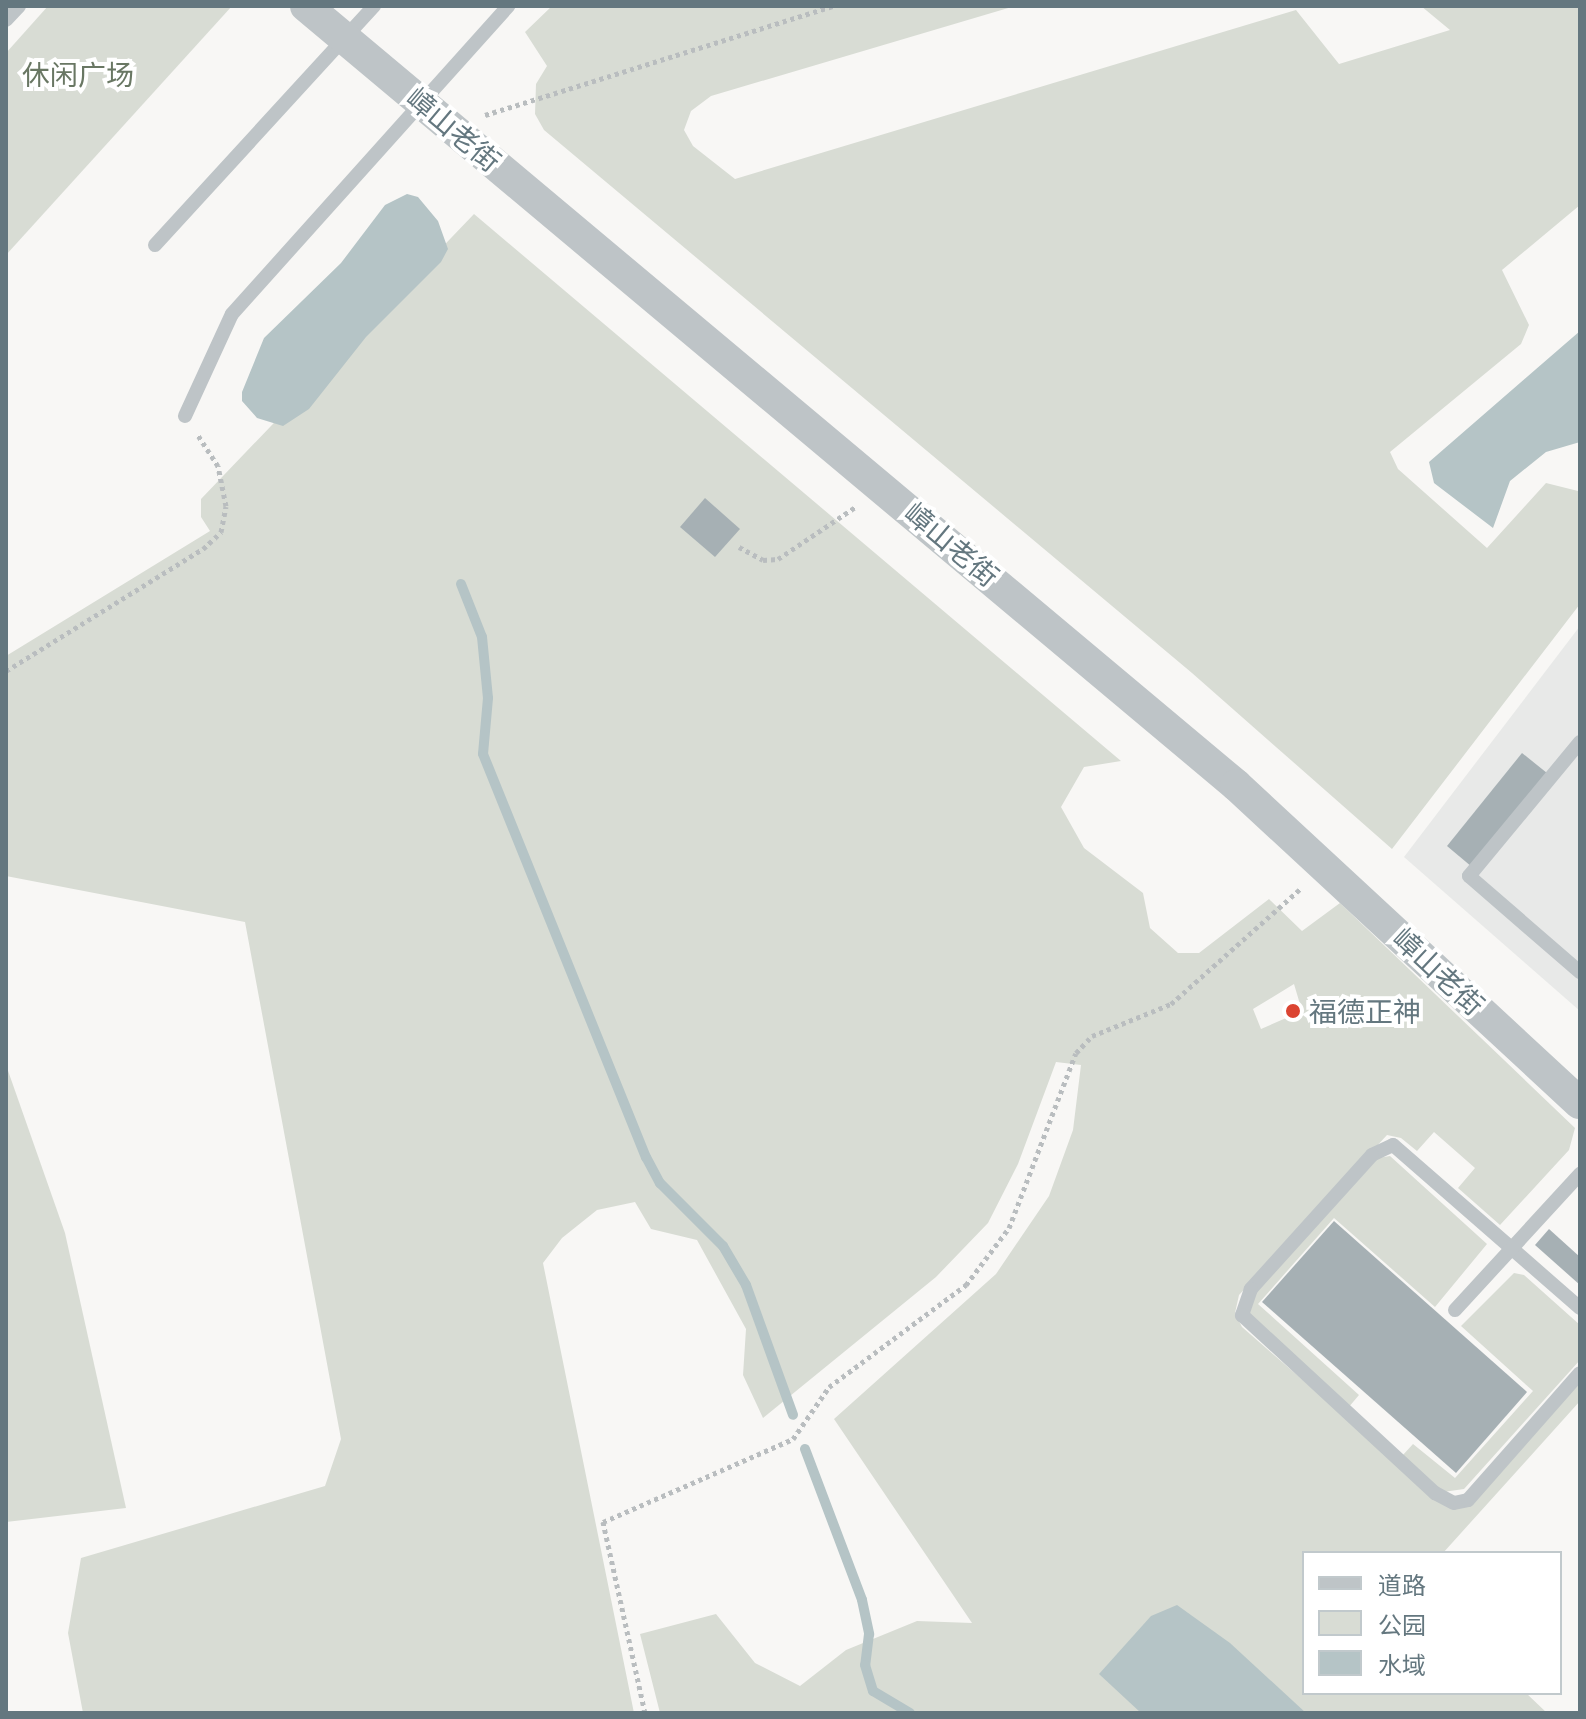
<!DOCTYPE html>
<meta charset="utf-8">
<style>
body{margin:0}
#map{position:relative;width:1586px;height:1719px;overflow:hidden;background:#f8f7f5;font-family:Manrope,"Noto Sans SC",sans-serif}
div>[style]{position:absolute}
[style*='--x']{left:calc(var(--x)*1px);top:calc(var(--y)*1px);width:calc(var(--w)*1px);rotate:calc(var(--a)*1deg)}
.built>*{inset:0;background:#e8e9e8}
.green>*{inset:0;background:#d8dcd4}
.water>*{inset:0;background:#b5c4c6}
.stream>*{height:10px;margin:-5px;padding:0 5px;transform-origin:5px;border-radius:5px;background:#b5c4c6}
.building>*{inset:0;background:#a6b0b4}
.path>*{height:5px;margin-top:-2.5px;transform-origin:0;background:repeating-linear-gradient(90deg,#b9bdbf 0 4px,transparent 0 8px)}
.service>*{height:14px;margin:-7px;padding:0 7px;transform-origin:7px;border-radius:7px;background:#bec4c7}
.tertiary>*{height:32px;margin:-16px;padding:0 16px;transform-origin:16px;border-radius:16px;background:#bec4c7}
.dots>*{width:22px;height:22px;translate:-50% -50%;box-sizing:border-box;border:4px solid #fff;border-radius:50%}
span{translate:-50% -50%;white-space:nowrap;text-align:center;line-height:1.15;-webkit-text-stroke:8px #fff;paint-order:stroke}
.park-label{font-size:28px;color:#697763}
.street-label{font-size:28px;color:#64777f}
.poi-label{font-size:28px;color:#64777f}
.left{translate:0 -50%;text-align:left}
.frame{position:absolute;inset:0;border:8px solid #64777f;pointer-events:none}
.legend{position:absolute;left:1302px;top:1551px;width:260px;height:144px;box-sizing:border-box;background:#fff;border:2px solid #c1c9cc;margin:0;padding:10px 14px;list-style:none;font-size:24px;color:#64777f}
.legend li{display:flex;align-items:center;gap:16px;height:40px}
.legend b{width:40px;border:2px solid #c1c9cc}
</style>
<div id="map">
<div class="built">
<div style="clip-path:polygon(1580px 626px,1580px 1011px,1404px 857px)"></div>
</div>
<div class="green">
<div style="clip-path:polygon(48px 6px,232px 6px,6px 255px,6px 53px)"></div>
<div style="clip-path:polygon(552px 6px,1015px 6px,711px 96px,691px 111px,684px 130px,693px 146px,735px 179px,1296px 10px,1339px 64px,1450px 30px,1421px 6px,1580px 6px,1580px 205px,1502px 270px,1529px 325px,1521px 344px,1390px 452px,1398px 469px,1487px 548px,1546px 483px,1578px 491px,1580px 604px,1392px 849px,1192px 673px,544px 130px,535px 114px,536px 84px,547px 66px,525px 32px)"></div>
<div style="clip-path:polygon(evenodd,474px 214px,1121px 761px,1084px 767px,1061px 807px,1084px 848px,1143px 893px,1150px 928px,1178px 953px,1199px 953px,1269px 899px,1302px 931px,1340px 903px,1575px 1128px,1569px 1150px,1500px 1225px,1458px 1188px,1475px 1168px,1434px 1132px,1417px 1151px,1401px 1138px,1387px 1135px,1239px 1295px,1235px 1313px,1242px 1327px,1452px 1510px,1471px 1504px,1580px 1381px,1580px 1401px,1443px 1553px,1304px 1553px,1304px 1693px,1526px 1693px,1547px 1713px,660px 1713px,640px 1634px,716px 1614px,755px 1663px,800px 1686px,846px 1650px,917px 1621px,972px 1623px,834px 1419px,996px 1274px,1049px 1196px,1073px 1130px,1081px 1065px,1056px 1062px,1018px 1164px,988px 1223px,936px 1277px,763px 1418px,743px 1375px,746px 1329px,697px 1240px,651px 1229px,635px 1202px,597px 1210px,562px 1238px,543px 1263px,634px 1713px,83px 1713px,68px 1633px,81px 1558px,325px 1486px,341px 1439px,245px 922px,6px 876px,6px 656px,210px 531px,201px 517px,201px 499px,474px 214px,1294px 984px,1302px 1011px,1261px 1029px,1253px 1009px,1294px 984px)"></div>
<div style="clip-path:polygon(6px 1065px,65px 1233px,126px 1508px,6px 1522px)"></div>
<div style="clip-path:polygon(1390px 1156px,1487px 1244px,1435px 1307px,1334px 1218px,1258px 1304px,1359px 1395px,1348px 1408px,1247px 1311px,1252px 1296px,1378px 1158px)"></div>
<div style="clip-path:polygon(1514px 1273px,1524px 1275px,1580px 1325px,1580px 1360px,1464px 1489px,1443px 1492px,1402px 1456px,1413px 1444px,1455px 1478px,1533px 1391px,1461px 1326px)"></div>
</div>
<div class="water">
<div style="clip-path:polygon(407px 194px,418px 197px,438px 221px,448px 249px,441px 262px,366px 337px,309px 409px,283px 426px,257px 418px,242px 401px,242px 392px,264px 338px,341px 263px,385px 205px)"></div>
<div style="clip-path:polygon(1580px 331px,1580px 442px,1546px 452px,1510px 481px,1493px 528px,1434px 483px,1429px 462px)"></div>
<div style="clip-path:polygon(1177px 1605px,1230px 1643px,1306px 1713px,1141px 1713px,1099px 1674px,1151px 1616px)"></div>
</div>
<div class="stream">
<div style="--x:461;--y:584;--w:57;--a:68.4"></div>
<div style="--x:482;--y:637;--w:61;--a:84.4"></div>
<div style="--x:488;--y:698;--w:56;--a:95.1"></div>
<div style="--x:483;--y:754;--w:435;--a:68"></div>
<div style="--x:646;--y:1157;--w:30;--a:62"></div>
<div style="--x:660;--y:1183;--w:89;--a:45"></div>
<div style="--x:723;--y:1246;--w:45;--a:59.5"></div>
<div style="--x:746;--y:1285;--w:138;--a:70.1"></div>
<div style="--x:805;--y:1449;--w:161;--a:69.3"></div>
<div style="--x:862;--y:1600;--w:35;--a:78"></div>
<div style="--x:869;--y:1634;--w:31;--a:97"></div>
<div style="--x:865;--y:1665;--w:27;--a:73"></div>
<div style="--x:873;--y:1691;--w:43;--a:30.7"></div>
</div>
<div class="building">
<div style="clip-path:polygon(705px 498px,740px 529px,715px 557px,680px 527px)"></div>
<div style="clip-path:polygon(1522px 753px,1547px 773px,1472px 867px,1447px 846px)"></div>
<div style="clip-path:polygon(1334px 1221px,1527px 1392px,1456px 1473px,1262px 1302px)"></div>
<div style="clip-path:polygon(1549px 1229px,1580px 1257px,1580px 1285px,1535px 1245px)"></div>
</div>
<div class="path">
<div style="--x:485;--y:115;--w:365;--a:-17.4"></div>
<div style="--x:739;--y:547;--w:27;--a:28"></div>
<div style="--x:763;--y:560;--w:15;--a:-4"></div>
<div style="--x:778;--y:559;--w:95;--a:-33.9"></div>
<div style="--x:6;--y:671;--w:232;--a:-31.8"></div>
<div style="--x:203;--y:549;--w:25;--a:-43"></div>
<div style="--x:221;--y:532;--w:26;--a:-79"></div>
<div style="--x:226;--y:506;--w:41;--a:-101.3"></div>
<div style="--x:218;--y:466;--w:38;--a:-123"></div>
<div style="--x:645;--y:1713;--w:196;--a:-102.4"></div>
<div style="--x:603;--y:1522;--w:207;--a:-23.6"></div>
<div style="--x:793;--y:1439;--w:63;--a:-55.3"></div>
<div style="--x:829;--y:1387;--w:171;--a:-36.7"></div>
<div style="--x:966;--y:1285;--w:71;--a:-53"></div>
<div style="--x:1009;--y:1228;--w:187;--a:-69.1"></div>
<div style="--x:1076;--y:1053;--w:23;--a:-47"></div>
<div style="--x:1092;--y:1036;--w:85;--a:-22.1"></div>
<div style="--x:1171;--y:1004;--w:174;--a:-41.7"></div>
</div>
<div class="service">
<div style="--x:6;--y:20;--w:19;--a:-47"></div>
<div style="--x:155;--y:245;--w:324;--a:-47.5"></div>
<div style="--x:185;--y:416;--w:112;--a:-65.3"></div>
<div style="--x:232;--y:314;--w:414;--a:-48.1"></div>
<div style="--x:1580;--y:742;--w:174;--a:129.6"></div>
<div style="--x:1469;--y:876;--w:147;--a:40.9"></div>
<div style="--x:1580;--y:1308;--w:248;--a:-138.9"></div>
<div style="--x:1393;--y:1145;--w:23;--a:155"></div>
<div style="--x:1372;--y:1155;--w:181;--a:132.1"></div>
<div style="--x:1251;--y:1289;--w:28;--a:109"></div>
<div style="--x:1242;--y:1315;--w:263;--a:42.7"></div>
<div style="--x:1435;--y:1493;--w:21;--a:28"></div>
<div style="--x:1454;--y:1503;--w:14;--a:-12"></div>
<div style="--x:1468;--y:1500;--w:169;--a:-48.6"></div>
<div style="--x:1455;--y:1310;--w:185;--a:-47.4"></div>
</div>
<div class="tertiary">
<div style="--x:306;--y:6;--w:1213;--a:39.95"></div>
<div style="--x:1236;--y:785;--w:468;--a:42.8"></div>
</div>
<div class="dots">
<div style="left:1293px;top:1011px;background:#db4432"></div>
</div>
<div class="park-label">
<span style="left:78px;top:74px">休闲广场</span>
</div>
<div class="street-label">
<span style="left:454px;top:129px;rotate:40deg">嶂山老街</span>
<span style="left:952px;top:544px;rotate:40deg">嶂山老街</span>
<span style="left:1439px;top:971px;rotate:43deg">嶂山老街</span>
</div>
<div class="poi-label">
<span class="left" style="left:1309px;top:1011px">福德正神</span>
</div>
<div class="frame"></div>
<ul class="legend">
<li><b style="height:10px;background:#bec4c7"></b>道路</li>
<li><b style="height:22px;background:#d8dcd4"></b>公园</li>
<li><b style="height:22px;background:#b5c4c6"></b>水域</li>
</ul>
</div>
